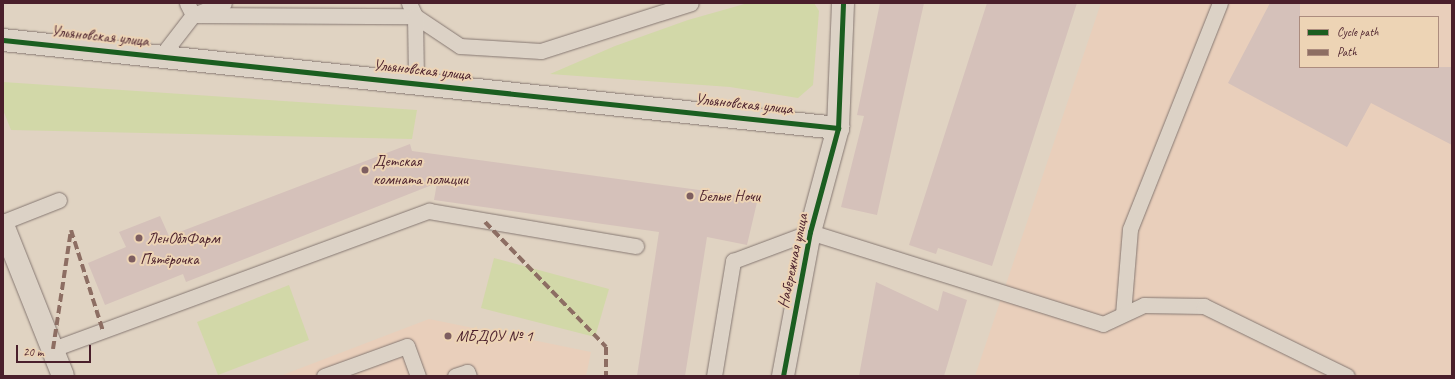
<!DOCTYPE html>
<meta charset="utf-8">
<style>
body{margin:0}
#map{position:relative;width:1455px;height:379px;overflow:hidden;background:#e0d3c2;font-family:Caveat,sans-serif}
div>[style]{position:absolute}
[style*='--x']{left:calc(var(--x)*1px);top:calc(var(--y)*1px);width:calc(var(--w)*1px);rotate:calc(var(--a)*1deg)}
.built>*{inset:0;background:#e9cfbb}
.green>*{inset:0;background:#d2d8a8}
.building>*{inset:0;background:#d5c1ba}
.roads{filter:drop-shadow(0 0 1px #867872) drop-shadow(0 0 1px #867872)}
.service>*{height:15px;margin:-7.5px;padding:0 7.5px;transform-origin:7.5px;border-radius:7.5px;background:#dcd2c6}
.minor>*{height:22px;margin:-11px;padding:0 11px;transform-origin:11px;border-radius:11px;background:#dcd2c6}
.quiet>*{height:4px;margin-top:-2px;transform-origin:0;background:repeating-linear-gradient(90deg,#8d6e63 0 8px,transparent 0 12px)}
.cycleway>*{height:5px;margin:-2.5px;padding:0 2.5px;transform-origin:2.5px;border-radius:2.5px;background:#1b5e20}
.dots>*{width:11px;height:11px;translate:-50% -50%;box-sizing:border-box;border:2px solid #edd4b5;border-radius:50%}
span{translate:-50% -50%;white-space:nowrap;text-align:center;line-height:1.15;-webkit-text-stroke:4px #edd4b5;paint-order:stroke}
.street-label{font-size:16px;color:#4a1f2b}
.poi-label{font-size:16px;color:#4a1f2b}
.left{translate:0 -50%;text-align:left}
.frame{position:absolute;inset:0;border:4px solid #4a1f2b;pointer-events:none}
.legend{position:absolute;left:1299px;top:16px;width:140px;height:52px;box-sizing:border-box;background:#edd4b5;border:1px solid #ac8c7e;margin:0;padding:5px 7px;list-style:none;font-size:12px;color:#4a1f2b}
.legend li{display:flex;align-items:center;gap:8px;height:20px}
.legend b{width:20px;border:1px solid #ac8c7e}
.scale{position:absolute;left:16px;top:345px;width:75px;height:18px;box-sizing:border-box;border:2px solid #4a1f2b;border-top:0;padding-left:5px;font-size:12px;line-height:14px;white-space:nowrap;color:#4a1f2b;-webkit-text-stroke:3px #edd4b5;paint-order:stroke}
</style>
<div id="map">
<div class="built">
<div style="clip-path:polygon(evenodd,1101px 3px,1452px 3px,1452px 376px,975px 376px,1101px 3px,1300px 17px,1438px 17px,1438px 67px,1300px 67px,1300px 17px)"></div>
<div style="clip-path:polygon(429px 319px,591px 352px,586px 376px,280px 376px)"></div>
</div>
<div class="green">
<div style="clip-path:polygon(748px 3px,814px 3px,819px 11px,813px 85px,798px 98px,730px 87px,550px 74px,615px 46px,688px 20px)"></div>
<div style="clip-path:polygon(3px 82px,417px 110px,412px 139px,11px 130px,3px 110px)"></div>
<div style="clip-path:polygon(494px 258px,609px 289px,595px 337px,481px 308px)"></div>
<div style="clip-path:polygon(289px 285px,309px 340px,218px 375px,197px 322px)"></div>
</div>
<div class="building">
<div style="clip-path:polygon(880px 3px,924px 3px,877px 215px,841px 207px,864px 116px,857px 115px)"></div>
<div style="clip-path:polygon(987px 3px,1077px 3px,992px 266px,938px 248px,936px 254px,909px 245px)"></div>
<div style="clip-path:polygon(1270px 3px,1300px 3px,1300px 67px,1452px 67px,1452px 145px,1371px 103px,1347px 147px,1228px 83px)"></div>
<div style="clip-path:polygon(410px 144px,412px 151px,758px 198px,747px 245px,707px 237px,685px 376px,637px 376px,659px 232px,434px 200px,437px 183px,186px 282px,183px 274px,105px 305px,88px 263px,126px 247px,119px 232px,160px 216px,169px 236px)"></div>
<div style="clip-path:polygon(876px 282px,938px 311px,943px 291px,967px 300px,944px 376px,859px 376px)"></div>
</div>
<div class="roads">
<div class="service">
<div style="--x:187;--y:3;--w:13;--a:63"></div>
<div style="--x:193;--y:15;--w:33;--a:-21"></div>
<div style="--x:409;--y:3;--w:14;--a:65"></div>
<div style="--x:415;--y:16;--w:54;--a:33.7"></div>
<div style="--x:460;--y:46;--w:81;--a:3.5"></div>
<div style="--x:541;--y:51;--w:157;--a:-17.7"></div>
<div style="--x:162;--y:55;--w:51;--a:-52.2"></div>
<div style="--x:193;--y:15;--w:222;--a:0.3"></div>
<div style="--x:415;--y:16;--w:66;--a:89.1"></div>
<div style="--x:3;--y:222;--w:60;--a:-21.4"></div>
<div style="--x:1123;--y:314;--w:85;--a:-85.3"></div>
<div style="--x:1130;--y:229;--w:243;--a:-68.3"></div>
<div style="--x:53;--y:349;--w:401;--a:-20.2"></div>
<div style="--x:429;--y:211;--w:210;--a:9.6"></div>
<div style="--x:324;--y:376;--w:88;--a:-19.9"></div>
<div style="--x:407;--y:346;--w:32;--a:70"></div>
<div style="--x:455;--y:376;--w:13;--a:-18"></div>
<div style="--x:467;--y:372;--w:4;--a:63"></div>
<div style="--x:714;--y:376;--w:117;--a:-80.6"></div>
<div style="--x:733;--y:261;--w:82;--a:-20.6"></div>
<div style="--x:810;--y:232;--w:307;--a:17.4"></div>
<div style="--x:1103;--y:324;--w:45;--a:-24.9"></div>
<div style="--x:1144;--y:305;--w:60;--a:1"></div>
<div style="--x:1204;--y:306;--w:159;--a:26.1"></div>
</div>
<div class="minor">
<div style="--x:3;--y:40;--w:840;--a:6.02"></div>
<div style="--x:3;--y:225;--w:162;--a:68.3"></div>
<div style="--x:783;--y:376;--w:147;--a:-79.4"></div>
<div style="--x:810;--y:232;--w:108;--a:-74.9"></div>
<div style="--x:838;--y:128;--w:125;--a:-87.7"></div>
</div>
</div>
<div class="quiet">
<div style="--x:485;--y:222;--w:174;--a:45.9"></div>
<div style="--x:606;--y:347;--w:29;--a:90"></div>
<div style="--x:53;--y:349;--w:120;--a:-81.4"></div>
<div style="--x:71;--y:230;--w:106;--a:72.4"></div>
</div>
<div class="cycleway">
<div style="--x:3;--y:40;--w:840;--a:6.02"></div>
<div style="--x:783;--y:376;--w:147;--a:-79.4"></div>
<div style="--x:810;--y:232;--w:108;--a:-74.9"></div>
<div style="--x:838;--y:128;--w:125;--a:-87.7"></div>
</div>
<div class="dots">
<div style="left:365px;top:170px;background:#7e5e60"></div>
<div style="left:690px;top:196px;background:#7e5e60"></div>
<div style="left:139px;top:238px;background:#7e5e60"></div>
<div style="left:132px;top:259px;background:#7e5e60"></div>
<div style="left:448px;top:336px;background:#7e5e60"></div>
</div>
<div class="street-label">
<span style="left:100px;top:36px;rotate:6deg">Ульяновская улица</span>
<span style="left:422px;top:70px;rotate:6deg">Ульяновская улица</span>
<span style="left:744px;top:104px;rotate:6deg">Ульяновская улица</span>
<span style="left:793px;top:261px;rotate:-78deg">Набережная улица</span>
</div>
<div class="poi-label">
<span class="left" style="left:373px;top:170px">Детская<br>комната полиции</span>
<span class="left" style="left:698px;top:196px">Белые Ночи</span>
<span class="left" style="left:147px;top:238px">ЛенОблФарм</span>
<span class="left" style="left:140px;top:259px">Пятёрочка</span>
<span class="left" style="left:456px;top:336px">МБДОУ № 1</span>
</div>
<div class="frame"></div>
<ul class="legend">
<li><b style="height:5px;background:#1b5e20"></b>Cycle path</li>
<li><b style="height:5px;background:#8d6e63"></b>Path</li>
</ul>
<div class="scale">20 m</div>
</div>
